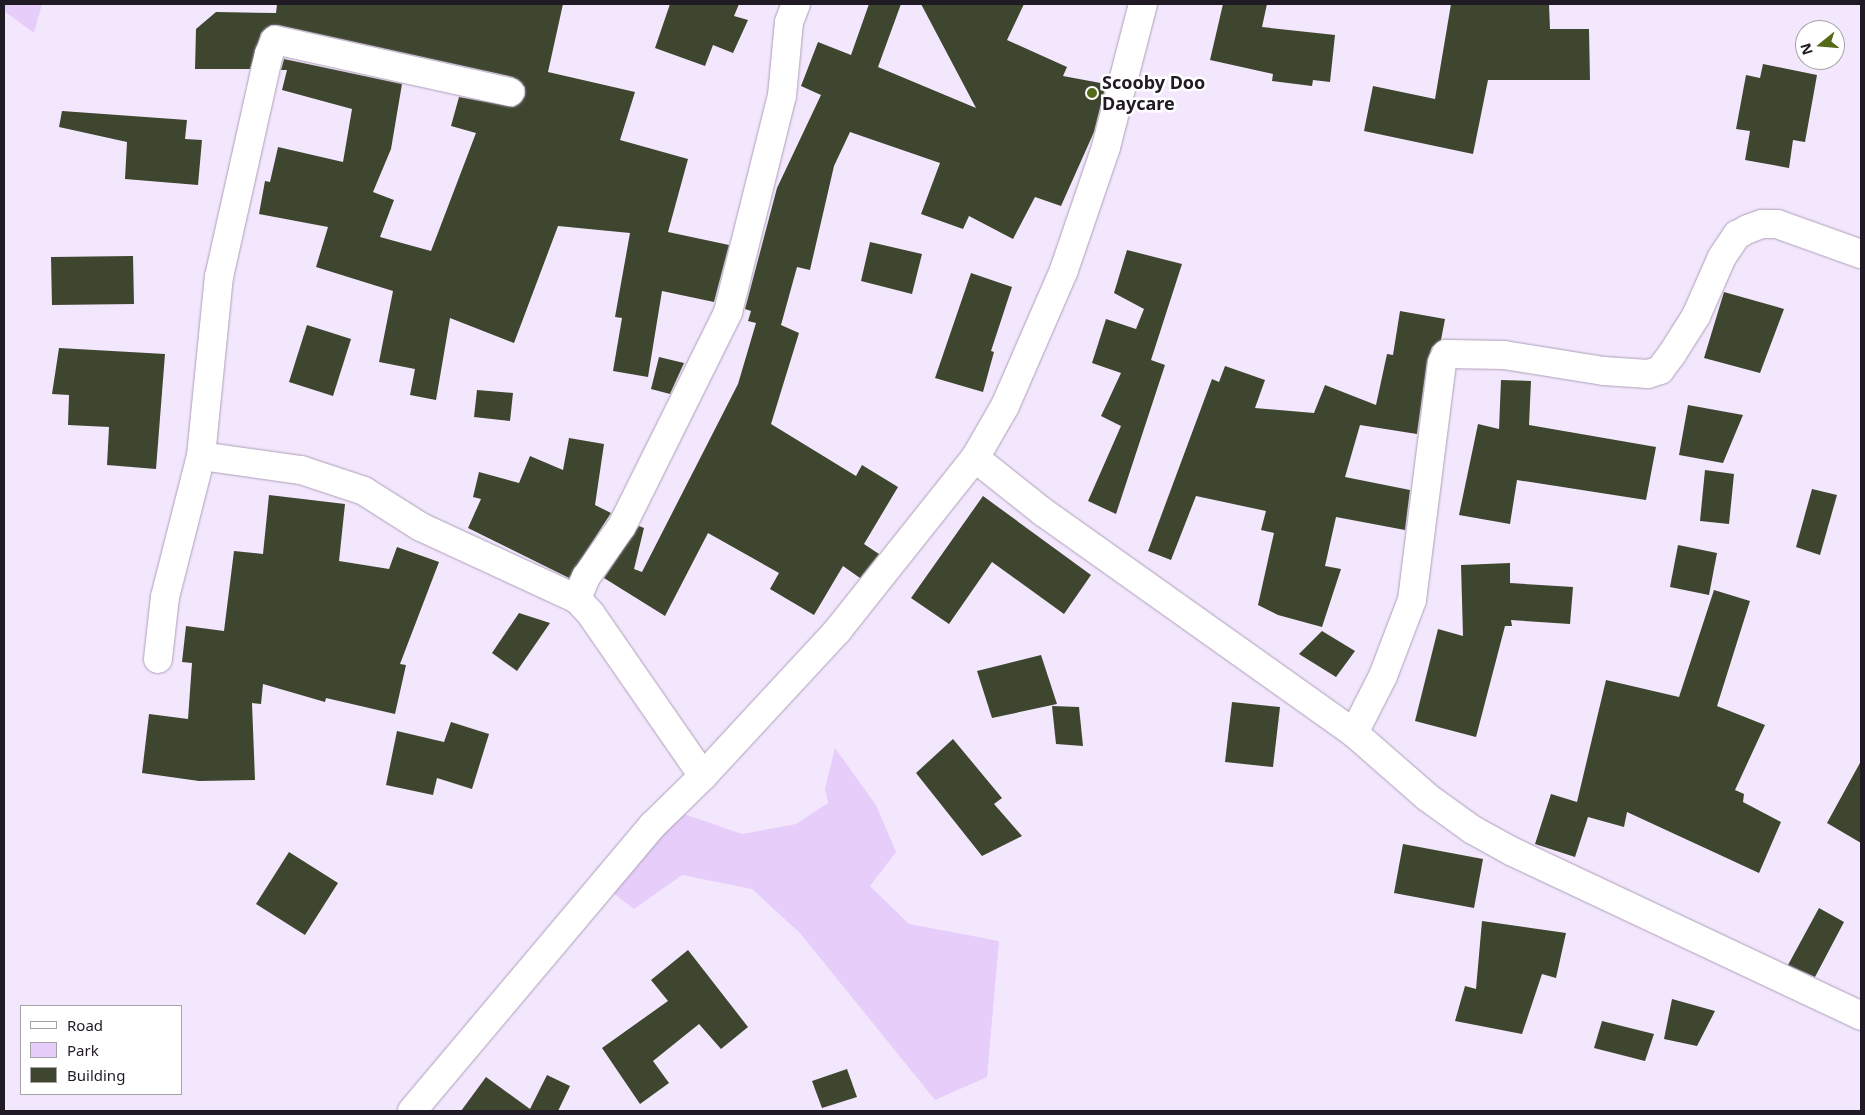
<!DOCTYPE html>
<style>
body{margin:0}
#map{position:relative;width:1865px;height:1115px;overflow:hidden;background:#f3e7fd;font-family:"Noto Sans",sans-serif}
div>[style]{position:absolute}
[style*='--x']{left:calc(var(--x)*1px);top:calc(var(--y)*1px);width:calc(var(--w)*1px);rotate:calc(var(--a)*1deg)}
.green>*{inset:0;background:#e6cdfa}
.building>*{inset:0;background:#3e462f}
.roads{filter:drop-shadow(0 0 1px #ad9fb8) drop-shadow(0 0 1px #ad9fb8)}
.street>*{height:28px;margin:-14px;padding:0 14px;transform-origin:14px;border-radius:14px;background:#fff}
.dots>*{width:14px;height:14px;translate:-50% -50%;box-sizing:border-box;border:2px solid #fff;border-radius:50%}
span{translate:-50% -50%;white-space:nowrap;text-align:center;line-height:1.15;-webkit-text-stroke:5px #fff;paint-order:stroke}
.poi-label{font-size:18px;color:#201a24;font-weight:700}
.left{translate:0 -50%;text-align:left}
.frame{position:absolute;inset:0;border:5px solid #201a24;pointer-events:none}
.legend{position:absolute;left:20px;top:1005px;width:162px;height:90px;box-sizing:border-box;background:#fff;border:1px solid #a6a3a7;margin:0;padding:6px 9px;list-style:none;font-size:15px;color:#201a24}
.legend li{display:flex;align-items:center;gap:10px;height:25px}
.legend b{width:25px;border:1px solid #a6a3a7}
.north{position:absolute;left:1795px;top:20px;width:50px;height:50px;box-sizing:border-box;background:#fff;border:1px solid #a6a3a7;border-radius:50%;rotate:253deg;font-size:14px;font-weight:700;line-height:20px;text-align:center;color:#201a24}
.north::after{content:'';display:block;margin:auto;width:18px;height:22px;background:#556a19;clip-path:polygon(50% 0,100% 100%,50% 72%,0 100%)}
</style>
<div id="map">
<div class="green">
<div style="clip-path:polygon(4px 4px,42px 4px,34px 33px,4px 11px)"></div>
<div style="clip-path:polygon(835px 748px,876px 805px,896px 852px,870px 886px,909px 924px,999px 941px,987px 1077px,935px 1100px,800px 933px,752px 889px,682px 875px,634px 909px,612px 892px,651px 832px,684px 814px,742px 834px,796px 824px,828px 803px,825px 789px)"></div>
</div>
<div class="building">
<div style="clip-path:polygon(277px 4px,563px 4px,548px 72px,635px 92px,620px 140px,688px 159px,668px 232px,729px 245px,714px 302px,662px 291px,648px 377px,613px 371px,622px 318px,615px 317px,630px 233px,558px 226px,514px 343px,450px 318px,436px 400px,410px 395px,415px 369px,379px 362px,393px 291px,316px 267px,328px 227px,259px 214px,265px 181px,270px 182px,278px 147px,343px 162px,352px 109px,282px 90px,287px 70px,281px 70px,284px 59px,402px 84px,391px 149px,373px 192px,394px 200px,380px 237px,431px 251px,476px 133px,451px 126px,459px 97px,514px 107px,525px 96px,525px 87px,513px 77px,278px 25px,271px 25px,261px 33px,250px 69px,195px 69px,196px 29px,216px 12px,276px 13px)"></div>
<div style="clip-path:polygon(670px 4px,739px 4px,734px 16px,748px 20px,733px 53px,713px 45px,705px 66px,655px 48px)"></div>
<div style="clip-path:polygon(869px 4px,901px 4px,878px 67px,976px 108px,921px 4px,1024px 4px,1007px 40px,1067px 67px,1063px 76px,1106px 84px,1094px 132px,1061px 206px,1035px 197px,1013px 239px,969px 216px,963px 229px,921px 214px,940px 163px,850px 132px,834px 166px,810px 270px,797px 267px,781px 325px,799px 333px,771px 424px,856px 476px,862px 465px,898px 487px,864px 544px,879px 554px,860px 578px,843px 566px,814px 615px,770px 589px,779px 573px,708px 533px,665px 616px,604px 578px,639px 526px,644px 528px,634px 569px,642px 572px,738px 384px,756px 323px,748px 321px,751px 311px,745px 309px,777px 188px,821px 95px,801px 86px,818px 42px,851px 55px)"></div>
<div style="clip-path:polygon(1223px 4px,1267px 4px,1262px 27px,1335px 35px,1330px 82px,1313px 80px,1312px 86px,1272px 81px,1273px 74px,1210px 60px)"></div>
<div style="clip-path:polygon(1451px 4px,1549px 4px,1550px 29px,1589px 29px,1590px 80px,1488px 80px,1473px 154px,1364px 131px,1373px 86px,1435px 99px)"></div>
<div style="clip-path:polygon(1763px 64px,1817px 75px,1805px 142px,1793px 140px,1789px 168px,1745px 160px,1750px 131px,1736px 129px,1746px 75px,1760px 78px)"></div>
<div style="clip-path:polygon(62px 111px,187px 120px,185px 139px,202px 140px,198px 185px,125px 179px,127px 142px,59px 127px)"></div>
<div style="clip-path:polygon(870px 242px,922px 254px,912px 294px,861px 281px)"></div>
<div style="clip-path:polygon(1127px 250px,1182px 264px,1151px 360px,1165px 365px,1116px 514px,1088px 501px,1121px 426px,1101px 416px,1121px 373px,1092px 363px,1106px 319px,1136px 329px,1144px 309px,1114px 293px)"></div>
<div style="clip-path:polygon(133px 256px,134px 304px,52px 305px,51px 257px)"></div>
<div style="clip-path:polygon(971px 273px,1012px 287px,991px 351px,994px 352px,983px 392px,935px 378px)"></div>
<div style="clip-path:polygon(1724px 292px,1784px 309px,1760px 373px,1704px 358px)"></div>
<div style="clip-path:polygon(1400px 311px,1445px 319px,1441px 340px,1432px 347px,1427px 361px,1417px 434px,1360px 425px,1345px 477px,1410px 490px,1405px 530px,1336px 517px,1325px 566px,1341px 569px,1322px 627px,1278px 615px,1258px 605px,1274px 533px,1261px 530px,1266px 511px,1196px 496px,1171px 560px,1148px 551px,1212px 379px,1219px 382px,1225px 366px,1265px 380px,1255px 408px,1314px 413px,1325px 385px,1376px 405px,1387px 354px,1393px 355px)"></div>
<div style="clip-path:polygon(307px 325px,351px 339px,333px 396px,289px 382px)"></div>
<div style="clip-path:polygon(59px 348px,165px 354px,156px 469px,107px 465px,109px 427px,68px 425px,69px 395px,52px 394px)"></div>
<div style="clip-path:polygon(659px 357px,684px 363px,670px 394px,651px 389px)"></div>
<div style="clip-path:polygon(1501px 380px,1531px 381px,1529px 425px,1656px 447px,1646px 500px,1517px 480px,1510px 524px,1459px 515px,1478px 424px,1499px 429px)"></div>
<div style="clip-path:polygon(477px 390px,513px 393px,510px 421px,474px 417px)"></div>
<div style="clip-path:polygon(1688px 405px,1743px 415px,1723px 463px,1679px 455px)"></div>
<div style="clip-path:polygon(569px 438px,604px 444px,595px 505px,611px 513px,569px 578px,468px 528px,481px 499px,473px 497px,479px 472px,519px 483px,530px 456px,563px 470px)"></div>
<div style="clip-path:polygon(1705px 470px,1734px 474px,1729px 524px,1700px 521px)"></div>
<div style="clip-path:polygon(1812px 489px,1837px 495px,1820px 555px,1796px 547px)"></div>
<div style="clip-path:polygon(269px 495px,345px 504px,339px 561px,389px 569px,397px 547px,439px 562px,400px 664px,406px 665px,395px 714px,326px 698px,325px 702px,263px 684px,261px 704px,252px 703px,255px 780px,199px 781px,142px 773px,149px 714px,188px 719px,192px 663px,182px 662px,186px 626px,224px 631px,234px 551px,263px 554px)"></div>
<div style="clip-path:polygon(983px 496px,1091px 575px,1064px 614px,992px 562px,949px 624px,911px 598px)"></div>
<div style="clip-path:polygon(1678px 545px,1717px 553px,1709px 595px,1670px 587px)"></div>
<div style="clip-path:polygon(1510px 563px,1510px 583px,1573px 587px,1570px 624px,1511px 620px,1512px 626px,1505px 626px,1476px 737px,1415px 721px,1438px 629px,1463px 636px,1461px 565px)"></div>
<div style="clip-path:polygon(1714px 590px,1750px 601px,1717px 706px,1765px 725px,1735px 790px,1744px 794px,1743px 802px,1781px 822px,1759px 873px,1627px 812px,1624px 827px,1588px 817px,1575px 857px,1535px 844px,1551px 794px,1577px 802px,1606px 680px,1679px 697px)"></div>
<div style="clip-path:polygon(519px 613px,550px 623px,517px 671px,492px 653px)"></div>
<div style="clip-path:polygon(1322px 631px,1355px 651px,1336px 677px,1299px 654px)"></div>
<div style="clip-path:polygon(1041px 655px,1057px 704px,992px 718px,977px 671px)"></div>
<div style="clip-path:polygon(1232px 702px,1280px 707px,1273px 767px,1225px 762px)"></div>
<div style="clip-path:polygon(1052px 706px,1079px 707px,1083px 746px,1056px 744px)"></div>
<div style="clip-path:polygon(451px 722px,489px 734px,472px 789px,437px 778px,433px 795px,386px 785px,397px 731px,444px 742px)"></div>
<div style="clip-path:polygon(953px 739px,1002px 798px,994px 804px,1022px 836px,982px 856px,916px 773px)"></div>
<div style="clip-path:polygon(1861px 761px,1861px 843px,1827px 823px)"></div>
<div style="clip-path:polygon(1403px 844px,1483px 859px,1474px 908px,1394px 893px)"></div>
<div style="clip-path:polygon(289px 852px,338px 883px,305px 935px,256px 904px)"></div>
<div style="clip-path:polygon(1819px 908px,1844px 922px,1815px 977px,1788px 965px)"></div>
<div style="clip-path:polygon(1482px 921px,1566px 933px,1556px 978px,1542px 974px,1522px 1034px,1455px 1021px,1465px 986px,1476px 989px)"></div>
<div style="clip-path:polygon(688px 950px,748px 1027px,721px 1049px,699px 1024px,653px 1061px,669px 1083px,640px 1104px,602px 1048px,668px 1001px,651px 980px)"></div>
<div style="clip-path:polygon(1672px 999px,1715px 1011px,1697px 1046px,1664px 1039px)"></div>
<div style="clip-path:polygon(1602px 1021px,1654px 1034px,1645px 1061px,1594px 1048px)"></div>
<div style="clip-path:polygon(847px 1069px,857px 1097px,822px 1108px,812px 1081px)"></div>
<div style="clip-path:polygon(547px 1075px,570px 1086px,558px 1111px,461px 1111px,486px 1077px,530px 1109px)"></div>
</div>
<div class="roads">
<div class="street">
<div style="--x:201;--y:456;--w:101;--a:8"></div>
<div style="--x:301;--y:470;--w:66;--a:18.4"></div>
<div style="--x:364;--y:491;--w:67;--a:32.3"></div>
<div style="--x:421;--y:527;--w:172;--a:24.8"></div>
<div style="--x:975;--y:458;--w:87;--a:38.5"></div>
<div style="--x:1043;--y:512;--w:382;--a:35.4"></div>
<div style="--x:1354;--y:733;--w:97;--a:41.2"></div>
<div style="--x:1427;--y:797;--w:57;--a:35.7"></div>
<div style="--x:1473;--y:830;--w:46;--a:28.8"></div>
<div style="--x:1513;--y:852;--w:385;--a:25.2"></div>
<div style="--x:158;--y:659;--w:62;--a:-83.6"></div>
<div style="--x:165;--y:597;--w:146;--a:-75.7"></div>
<div style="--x:201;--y:456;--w:180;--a:-84.3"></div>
<div style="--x:219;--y:277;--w:229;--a:-77.4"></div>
<div style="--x:269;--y:54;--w:15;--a:-67"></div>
<div style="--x:275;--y:40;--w:241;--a:12.5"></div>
<div style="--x:1354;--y:733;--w:64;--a:-63"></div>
<div style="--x:1383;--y:676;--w:81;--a:-69.1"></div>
<div style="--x:1412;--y:600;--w:239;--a:-82.8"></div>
<div style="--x:1442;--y:363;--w:10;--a:-66"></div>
<div style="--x:1446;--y:354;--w:58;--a:1"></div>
<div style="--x:1504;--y:355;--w:101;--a:9.1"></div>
<div style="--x:1604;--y:371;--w:44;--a:3.9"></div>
<div style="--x:1648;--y:374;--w:13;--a:-18"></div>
<div style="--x:1660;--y:370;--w:20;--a:-53"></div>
<div style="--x:1672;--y:354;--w:45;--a:-57.7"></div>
<div style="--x:1696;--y:316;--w:64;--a:-66.2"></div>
<div style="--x:1722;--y:257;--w:27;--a:-56"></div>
<div style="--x:1737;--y:235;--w:13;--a:-29"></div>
<div style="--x:1748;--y:229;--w:15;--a:-20"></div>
<div style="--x:1762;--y:224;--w:15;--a:0"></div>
<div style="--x:1777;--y:224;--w:89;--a:19.7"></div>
<div style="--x:703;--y:776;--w:197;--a:-124.7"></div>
<div style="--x:591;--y:614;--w:21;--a:-133"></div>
<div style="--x:577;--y:599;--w:24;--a:-68"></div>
<div style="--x:586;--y:577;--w:62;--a:-54.8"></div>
<div style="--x:622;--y:526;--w:239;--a:-63.6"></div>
<div style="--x:728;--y:312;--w:223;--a:-76"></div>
<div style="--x:782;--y:96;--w:74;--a:-84.6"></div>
<div style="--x:789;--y:22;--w:19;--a:-69"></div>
<div style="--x:412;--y:1111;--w:373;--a:-49.9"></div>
<div style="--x:652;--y:826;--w:71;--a:-44.4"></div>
<div style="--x:703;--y:776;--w:199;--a:-47.2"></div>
<div style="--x:838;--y:630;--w:220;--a:-51.5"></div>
<div style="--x:975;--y:458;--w:60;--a:-60"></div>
<div style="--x:1005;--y:406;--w:148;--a:-66.5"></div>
<div style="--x:1064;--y:270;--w:130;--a:-71.1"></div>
<div style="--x:1106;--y:147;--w:148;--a:-75.5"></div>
</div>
</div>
<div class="dots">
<div style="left:1092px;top:93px;background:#556a19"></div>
</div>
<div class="poi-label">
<span class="left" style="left:1102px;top:93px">Scooby Doo<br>Daycare</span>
</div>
<div class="frame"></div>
<ul class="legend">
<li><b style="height:6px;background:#fff"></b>Road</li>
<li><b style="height:14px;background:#e6cdfa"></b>Park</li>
<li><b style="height:14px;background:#3e462f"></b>Building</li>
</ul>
<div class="north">N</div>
</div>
